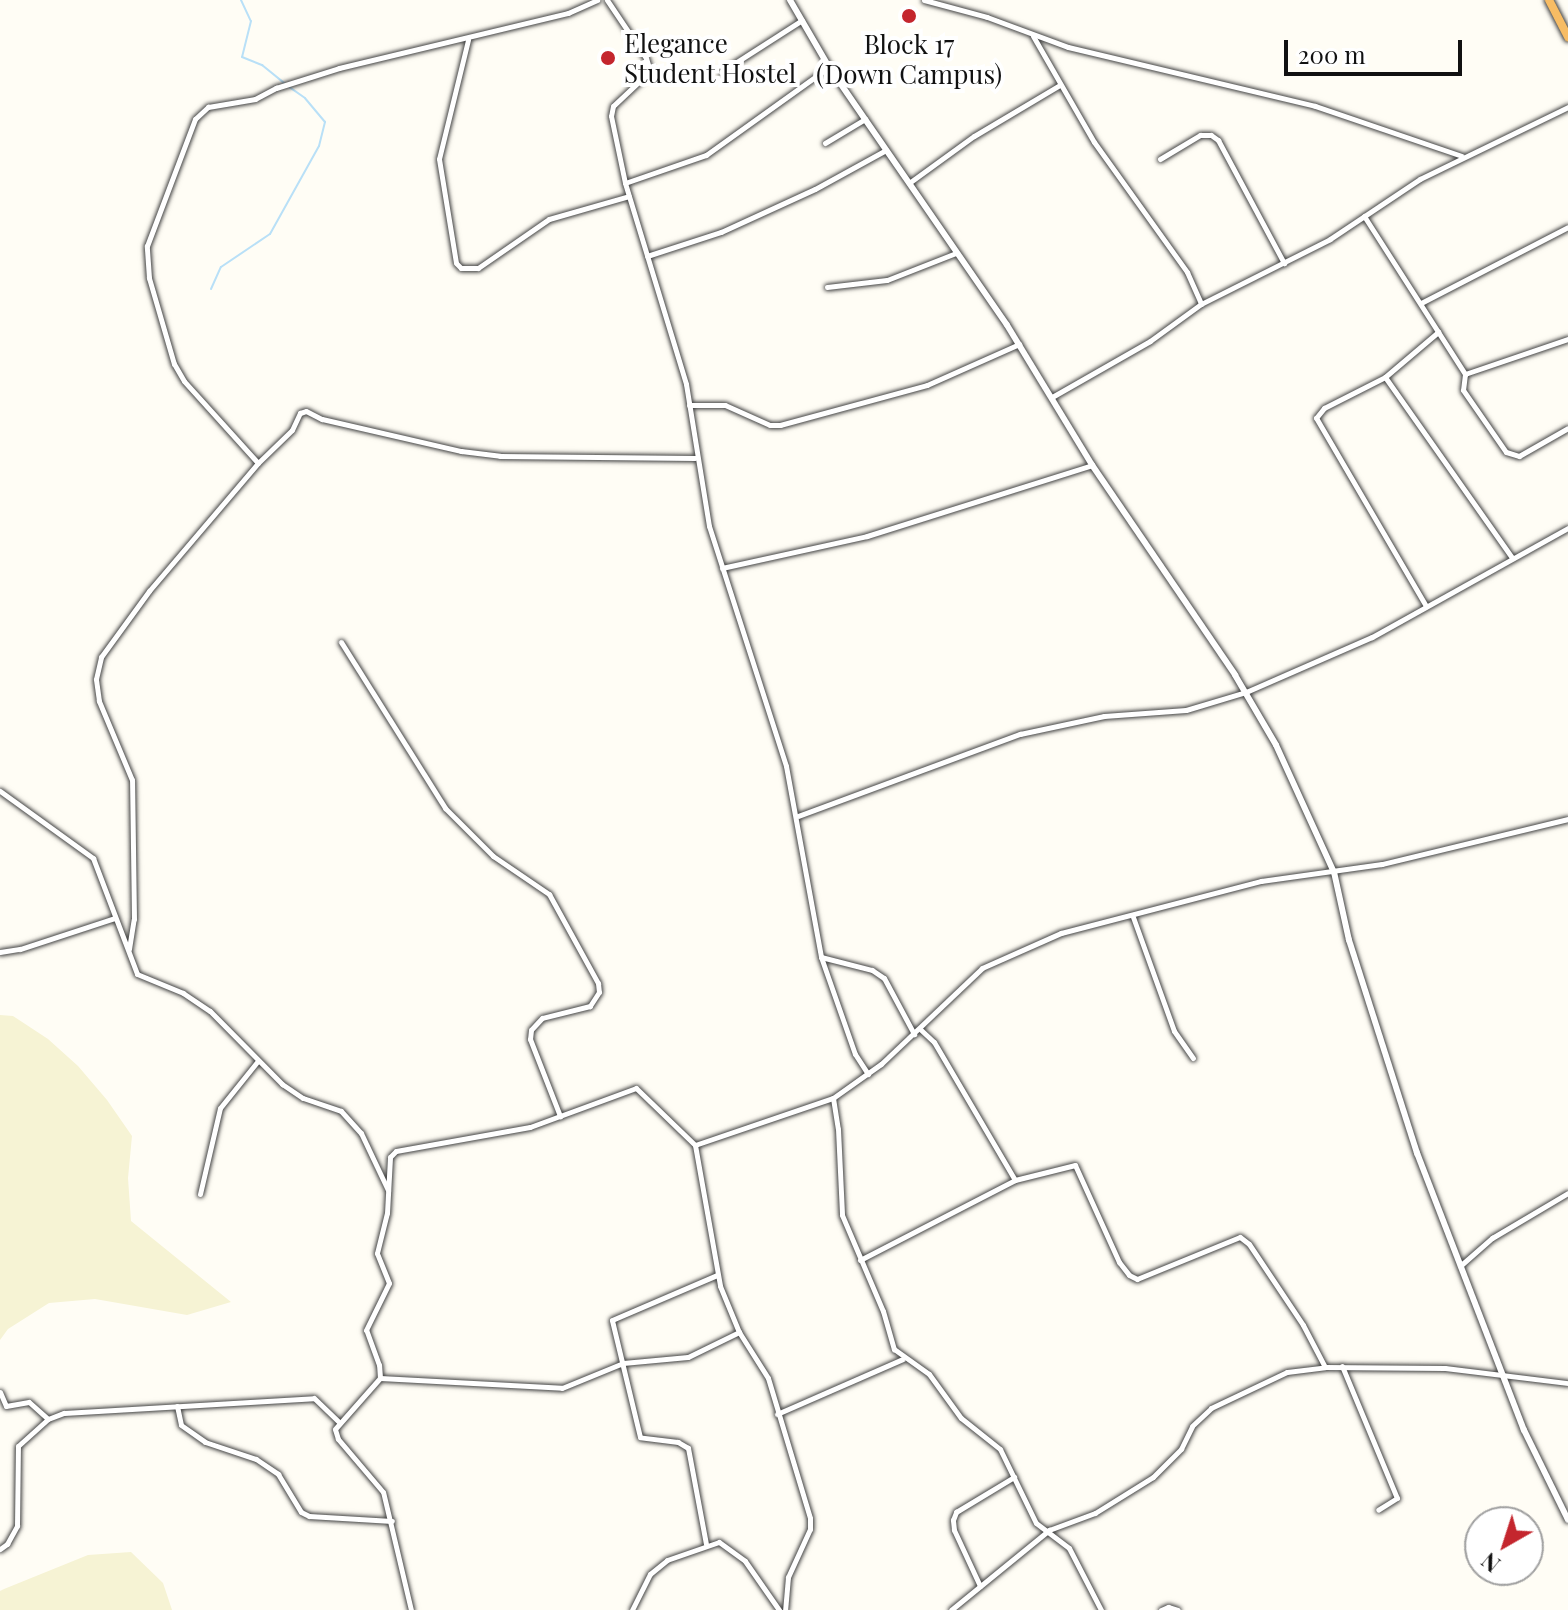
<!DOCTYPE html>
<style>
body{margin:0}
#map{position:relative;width:1568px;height:1610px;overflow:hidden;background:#fffdf5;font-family:"Playfair Display",serif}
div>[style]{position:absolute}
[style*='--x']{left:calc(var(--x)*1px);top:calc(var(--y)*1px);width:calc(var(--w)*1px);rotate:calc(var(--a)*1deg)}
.farmland>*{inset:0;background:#f6f3d4}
.stream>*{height:2px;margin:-1px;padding:0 1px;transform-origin:1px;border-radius:1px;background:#b9e0f7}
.roads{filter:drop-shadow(0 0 2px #444) drop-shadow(0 0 2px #444)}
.minor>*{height:5px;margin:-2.5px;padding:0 2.5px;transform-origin:2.5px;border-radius:2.5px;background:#fff}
.tertiary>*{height:6px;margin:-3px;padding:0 3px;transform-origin:3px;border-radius:3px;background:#fff}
.trunk>*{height:8px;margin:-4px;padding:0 4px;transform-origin:4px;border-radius:4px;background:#f7bc64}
.dots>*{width:22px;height:22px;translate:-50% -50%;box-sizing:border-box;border:4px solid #fff;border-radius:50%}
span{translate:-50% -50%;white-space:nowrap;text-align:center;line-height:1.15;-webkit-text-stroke:8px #fff;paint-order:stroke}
.poi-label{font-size:26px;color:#111}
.left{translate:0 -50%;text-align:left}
.north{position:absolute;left:1464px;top:1506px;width:80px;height:80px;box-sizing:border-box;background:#fff;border:2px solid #a0a0a0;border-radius:50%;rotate:219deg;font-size:22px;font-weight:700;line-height:32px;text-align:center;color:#111}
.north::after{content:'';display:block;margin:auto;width:28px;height:36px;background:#c4262e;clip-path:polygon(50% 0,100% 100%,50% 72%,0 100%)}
.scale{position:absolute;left:1284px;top:40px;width:178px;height:36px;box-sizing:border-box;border:4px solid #111;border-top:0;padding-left:10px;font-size:24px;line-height:28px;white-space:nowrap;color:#111;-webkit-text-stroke:6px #fff;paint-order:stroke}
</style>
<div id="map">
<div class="farmland">
<div style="clip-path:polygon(0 1015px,13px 1016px,48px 1039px,78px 1066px,107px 1100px,132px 1136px,128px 1178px,131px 1221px,231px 1302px,187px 1315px,95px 1299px,49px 1303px,8px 1329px,0 1340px)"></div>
<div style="clip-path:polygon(131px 1552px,163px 1583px,172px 1610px,0 1610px,0 1591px,4px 1589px,88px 1555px)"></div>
</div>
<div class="stream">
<div style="--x:241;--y:0;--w:23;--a:65"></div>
<div style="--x:251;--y:21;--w:37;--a:104"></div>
<div style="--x:242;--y:57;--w:22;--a:22"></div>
<div style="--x:262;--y:65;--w:28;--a:39"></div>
<div style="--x:211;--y:289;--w:24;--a:-66"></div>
<div style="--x:221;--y:267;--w:59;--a:-34"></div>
<div style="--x:270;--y:234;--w:101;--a:-60.9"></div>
<div style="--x:319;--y:146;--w:25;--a:-76"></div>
<div style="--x:325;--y:122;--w:31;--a:-130"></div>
<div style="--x:305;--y:98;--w:19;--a:-145"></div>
</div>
<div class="roads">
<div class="minor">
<div style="--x:607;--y:0;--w:70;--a:56.1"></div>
<div style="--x:646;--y:58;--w:10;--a:73"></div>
<div style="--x:649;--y:68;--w:8;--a:113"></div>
<div style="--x:646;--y:75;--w:45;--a:136.8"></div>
<div style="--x:613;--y:106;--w:10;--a:101"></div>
<div style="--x:611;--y:116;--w:68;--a:78.2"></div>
<div style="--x:625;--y:183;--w:210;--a:73.1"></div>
<div style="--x:686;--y:384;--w:144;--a:80.8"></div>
<div style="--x:709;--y:526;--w:252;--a:72.2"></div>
<div style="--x:786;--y:766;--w:194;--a:79.6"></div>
<div style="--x:821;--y:957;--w:103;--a:70.7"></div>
<div style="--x:855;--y:1054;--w:24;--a:57"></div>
<div style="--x:924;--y:0;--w:65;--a:15.1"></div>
<div style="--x:987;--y:17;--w:86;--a:20.3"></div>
<div style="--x:1068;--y:47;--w:254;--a:13.4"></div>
<div style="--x:1315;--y:106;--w:155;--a:18.8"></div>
<div style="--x:1033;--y:36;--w:122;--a:60.1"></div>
<div style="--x:1094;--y:142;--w:160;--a:54.4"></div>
<div style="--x:1187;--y:272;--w:35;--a:66"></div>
<div style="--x:468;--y:40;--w:122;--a:103.7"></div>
<div style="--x:439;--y:159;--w:105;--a:80.7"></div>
<div style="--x:456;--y:263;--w:7;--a:45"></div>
<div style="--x:461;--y:268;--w:17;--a:0"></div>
<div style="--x:478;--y:268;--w:86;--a:-34.6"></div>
<div style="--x:549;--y:219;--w:83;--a:-16"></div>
<div style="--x:721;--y:72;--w:96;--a:-32.7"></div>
<div style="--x:825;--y:143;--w:47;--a:-31"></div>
<div style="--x:1160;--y:159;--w:47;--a:-31"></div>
<div style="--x:1200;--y:135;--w:11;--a:0"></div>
<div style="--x:1211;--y:135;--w:9;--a:36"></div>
<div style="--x:1218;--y:140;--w:140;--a:61.8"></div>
<div style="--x:625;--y:183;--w:86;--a:-19.1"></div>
<div style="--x:706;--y:155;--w:151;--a:-35.6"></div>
<div style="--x:909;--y:183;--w:80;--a:-35.9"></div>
<div style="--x:974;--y:136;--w:100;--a:-30.7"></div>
<div style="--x:1364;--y:216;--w:188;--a:57.4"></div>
<div style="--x:1465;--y:374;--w:16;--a:97"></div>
<div style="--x:1463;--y:390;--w:75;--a:55.3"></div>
<div style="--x:1506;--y:452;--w:14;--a:17"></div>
<div style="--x:1519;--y:456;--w:56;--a:-29.7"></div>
<div style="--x:647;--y:256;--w:78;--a:-18"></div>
<div style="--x:721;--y:232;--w:103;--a:-24.6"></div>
<div style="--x:815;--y:189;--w:81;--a:-28.8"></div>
<div style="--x:827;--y:287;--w:60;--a:-6.7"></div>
<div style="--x:887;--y:280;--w:74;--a:-21.4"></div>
<div style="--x:1421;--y:303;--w:165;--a:-27.3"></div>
<div style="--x:1465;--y:374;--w:109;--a:-18.8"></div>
<div style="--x:1385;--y:377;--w:221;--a:54.9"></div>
<div style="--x:1052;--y:397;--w:113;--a:-29.7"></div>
<div style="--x:1150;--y:341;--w:63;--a:-36"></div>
<div style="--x:1201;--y:304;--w:144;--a:-26.7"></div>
<div style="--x:1330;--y:239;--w:108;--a:-33.7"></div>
<div style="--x:1420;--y:179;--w:165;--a:-25.9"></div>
<div style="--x:689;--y:405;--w:36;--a:0"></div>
<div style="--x:725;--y:405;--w:49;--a:24"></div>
<div style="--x:770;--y:425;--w:10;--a:0"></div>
<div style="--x:780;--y:425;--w:152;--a:-15.2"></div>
<div style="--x:927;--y:385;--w:101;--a:-24"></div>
<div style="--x:258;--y:463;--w:110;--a:-132.1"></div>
<div style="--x:184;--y:381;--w:20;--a:-120"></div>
<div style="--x:174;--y:364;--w:90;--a:-106.2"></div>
<div style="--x:149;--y:278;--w:32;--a:-94"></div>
<div style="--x:147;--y:246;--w:136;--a:-69.3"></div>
<div style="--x:195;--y:119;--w:18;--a:-43"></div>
<div style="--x:208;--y:107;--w:48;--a:-9.7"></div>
<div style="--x:255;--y:99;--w:24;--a:-28"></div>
<div style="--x:276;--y:88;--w:66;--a:-17.6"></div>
<div style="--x:339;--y:68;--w:236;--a:-13.5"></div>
<div style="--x:568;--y:13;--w:32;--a:-24"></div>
<div style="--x:722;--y:568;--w:148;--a:-12.4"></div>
<div style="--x:867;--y:536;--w:236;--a:-17.5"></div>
<div style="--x:1426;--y:606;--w:218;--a:-120.3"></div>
<div style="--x:1316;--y:418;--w:13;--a:-51"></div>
<div style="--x:1324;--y:408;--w:68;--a:-26.9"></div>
<div style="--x:1385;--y:377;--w:70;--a:-40.3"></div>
<div style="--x:341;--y:642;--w:196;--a:57.9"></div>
<div style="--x:445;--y:808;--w:68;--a:45"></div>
<div style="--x:493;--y:856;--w:68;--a:34.2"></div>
<div style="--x:549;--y:894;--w:102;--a:61.2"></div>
<div style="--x:598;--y:983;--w:9;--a:84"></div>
<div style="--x:599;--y:992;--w:17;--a:123"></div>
<div style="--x:590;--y:1006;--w:49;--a:166"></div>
<div style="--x:542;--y:1018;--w:16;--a:133"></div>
<div style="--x:531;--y:1030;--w:9;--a:96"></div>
<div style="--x:530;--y:1039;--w:83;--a:68.7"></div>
<div style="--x:0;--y:791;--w:115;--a:35.8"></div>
<div style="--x:93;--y:858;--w:124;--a:69.2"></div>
<div style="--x:137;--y:974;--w:50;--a:22.4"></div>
<div style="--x:183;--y:993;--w:32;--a:34"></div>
<div style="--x:210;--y:1011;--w:103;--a:45.4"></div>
<div style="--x:282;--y:1084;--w:25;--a:34"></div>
<div style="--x:303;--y:1098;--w:40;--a:18.9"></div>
<div style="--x:341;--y:1111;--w:30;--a:48"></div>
<div style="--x:361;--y:1133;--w:63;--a:64.7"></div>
<div style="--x:798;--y:816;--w:237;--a:-20.3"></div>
<div style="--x:1020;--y:734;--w:86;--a:-12.1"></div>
<div style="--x:1104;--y:716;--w:82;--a:-4.2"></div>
<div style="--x:1186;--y:710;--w:63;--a:-16.7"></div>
<div style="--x:1246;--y:692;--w:137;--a:-23.6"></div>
<div style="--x:1372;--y:637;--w:224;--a:-29.1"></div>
<div style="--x:1133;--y:917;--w:121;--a:70.2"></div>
<div style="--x:1174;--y:1031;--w:33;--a:55"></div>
<div style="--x:129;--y:949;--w:30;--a:-81"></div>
<div style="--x:134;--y:919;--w:139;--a:-90.8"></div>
<div style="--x:132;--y:780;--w:86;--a:-112.7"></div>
<div style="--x:99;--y:701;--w:22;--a:-98"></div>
<div style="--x:96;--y:679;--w:23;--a:-77"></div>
<div style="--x:101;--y:657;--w:82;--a:-54"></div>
<div style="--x:149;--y:591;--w:168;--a:-49.6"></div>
<div style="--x:258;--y:463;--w:47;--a:-44.1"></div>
<div style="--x:292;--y:430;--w:19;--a:-65"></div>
<div style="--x:300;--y:413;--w:6;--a:-18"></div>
<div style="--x:306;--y:411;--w:18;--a:27"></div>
<div style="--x:322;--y:419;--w:143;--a:13"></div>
<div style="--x:461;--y:451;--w:39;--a:7"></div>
<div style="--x:500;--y:456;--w:195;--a:0.6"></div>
<div style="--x:0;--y:952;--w:20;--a:-9"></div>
<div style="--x:20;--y:949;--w:100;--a:-18.1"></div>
<div style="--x:821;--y:957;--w:53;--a:14.3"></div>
<div style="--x:872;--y:970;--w:14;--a:34"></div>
<div style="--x:884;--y:978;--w:64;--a:61.8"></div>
<div style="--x:920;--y:1029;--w:19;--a:43"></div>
<div style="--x:934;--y:1042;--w:160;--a:59.6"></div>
<div style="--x:1015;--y:1180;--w:62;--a:-14"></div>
<div style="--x:1075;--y:1165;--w:107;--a:65.6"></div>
<div style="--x:1119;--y:1262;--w:16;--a:52"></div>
<div style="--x:1129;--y:1275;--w:9;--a:27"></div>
<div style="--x:1137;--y:1279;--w:111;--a:-22.2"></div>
<div style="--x:1240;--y:1237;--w:11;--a:38"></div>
<div style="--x:1249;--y:1244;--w:97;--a:56.3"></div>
<div style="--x:1303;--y:1325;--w:47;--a:62.4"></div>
<div style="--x:1325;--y:1367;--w:120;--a:0.5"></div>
<div style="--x:1445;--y:1368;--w:124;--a:7"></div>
<div style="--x:833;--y:1098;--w:31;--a:81"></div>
<div style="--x:838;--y:1129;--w:86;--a:87.3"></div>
<div style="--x:842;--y:1215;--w:104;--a:66.9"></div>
<div style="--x:883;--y:1311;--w:40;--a:74"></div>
<div style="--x:894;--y:1349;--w:43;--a:35.5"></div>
<div style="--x:929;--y:1374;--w:54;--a:54"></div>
<div style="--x:961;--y:1418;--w:50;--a:38.5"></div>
<div style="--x:1000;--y:1449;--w:82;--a:64.1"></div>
<div style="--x:1036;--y:1523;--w:41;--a:37.1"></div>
<div style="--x:1069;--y:1548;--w:70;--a:62.7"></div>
<div style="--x:695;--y:1145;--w:146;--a:-18.8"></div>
<div style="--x:833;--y:1098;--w:59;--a:-35.3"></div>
<div style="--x:881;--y:1064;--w:139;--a:-43.5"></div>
<div style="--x:982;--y:968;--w:86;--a:-23.9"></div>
<div style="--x:1061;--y:933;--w:207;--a:-14.6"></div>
<div style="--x:1261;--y:881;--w:122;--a:-8"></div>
<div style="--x:1382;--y:864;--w:191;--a:-13.6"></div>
<div style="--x:200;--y:1194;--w:88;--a:-76.9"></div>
<div style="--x:220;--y:1108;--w:59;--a:-51.2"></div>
<div style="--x:860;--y:1260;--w:174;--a:-27.3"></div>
<div style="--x:1460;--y:1266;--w:43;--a:-41.2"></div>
<div style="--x:1492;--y:1238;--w:88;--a:-30.6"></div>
<div style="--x:1342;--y:1366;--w:143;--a:67.4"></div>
<div style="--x:1397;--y:1498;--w:22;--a:148"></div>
<div style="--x:380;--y:1378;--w:182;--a:3.1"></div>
<div style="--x:562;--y:1388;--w:66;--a:-22.3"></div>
<div style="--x:623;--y:1363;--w:65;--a:-5.3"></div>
<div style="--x:688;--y:1357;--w:57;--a:-26.1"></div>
<div style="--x:0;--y:1392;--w:15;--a:67"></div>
<div style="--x:6;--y:1406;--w:23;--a:-10"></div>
<div style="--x:29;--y:1402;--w:25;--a:42"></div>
<div style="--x:177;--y:1406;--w:19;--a:78"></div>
<div style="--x:181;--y:1425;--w:29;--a:35"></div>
<div style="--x:205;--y:1442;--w:54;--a:18.4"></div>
<div style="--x:256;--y:1459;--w:27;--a:34"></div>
<div style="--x:278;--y:1474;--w:44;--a:58.8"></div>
<div style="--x:301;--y:1512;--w:9;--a:27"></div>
<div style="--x:309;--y:1516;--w:83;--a:3.4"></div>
<div style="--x:777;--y:1414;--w:137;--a:-23.6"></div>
<div style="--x:706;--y:1544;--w:98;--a:-100.6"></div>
<div style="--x:688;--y:1448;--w:12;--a:-149"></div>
<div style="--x:678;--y:1442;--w:38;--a:-173"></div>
<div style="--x:640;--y:1437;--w:120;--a:-103.5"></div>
<div style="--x:612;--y:1320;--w:114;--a:-23.2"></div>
<div style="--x:0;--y:1549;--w:9;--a:-36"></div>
<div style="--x:7;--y:1544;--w:21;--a:-61"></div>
<div style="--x:17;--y:1526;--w:80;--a:-89.3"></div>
<div style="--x:18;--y:1446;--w:40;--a:-42"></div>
<div style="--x:48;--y:1419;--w:17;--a:-21"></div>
<div style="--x:64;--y:1413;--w:250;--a:-3.4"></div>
<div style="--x:314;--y:1398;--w:35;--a:44"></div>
<div style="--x:980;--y:1586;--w:62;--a:-114.9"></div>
<div style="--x:954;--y:1530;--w:10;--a:-96"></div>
<div style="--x:953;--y:1520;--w:9;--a:-69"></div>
<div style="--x:956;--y:1512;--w:68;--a:-31.1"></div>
<div style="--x:411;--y:1610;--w:121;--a:-103.3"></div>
<div style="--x:383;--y:1492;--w:70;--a:-130.3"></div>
<div style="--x:338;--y:1439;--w:10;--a:-107"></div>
<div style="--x:335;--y:1429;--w:68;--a:-48.6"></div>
<div style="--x:380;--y:1378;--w:13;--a:-94"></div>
<div style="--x:379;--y:1365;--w:37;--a:-110"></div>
<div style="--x:366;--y:1330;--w:52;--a:-63.9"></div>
<div style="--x:389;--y:1283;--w:32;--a:-112"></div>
<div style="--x:377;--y:1253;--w:41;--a:-76"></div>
<div style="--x:387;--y:1213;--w:56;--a:-86.9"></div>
<div style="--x:390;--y:1157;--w:8;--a:-45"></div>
<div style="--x:396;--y:1151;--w:136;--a:-10.2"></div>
<div style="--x:530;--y:1127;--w:113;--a:-20.2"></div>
<div style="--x:636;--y:1088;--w:82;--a:44"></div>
<div style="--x:695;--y:1145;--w:143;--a:79.9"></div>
<div style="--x:720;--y:1286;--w:50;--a:67.6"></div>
<div style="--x:739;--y:1332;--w:54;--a:57.8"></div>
<div style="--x:768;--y:1378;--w:146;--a:73.3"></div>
<div style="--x:810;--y:1518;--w:11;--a:90"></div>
<div style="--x:810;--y:1529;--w:53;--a:114.6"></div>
<div style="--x:788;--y:1577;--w:33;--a:95"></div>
<div style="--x:632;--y:1610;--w:40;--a:-63.4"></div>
<div style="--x:650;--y:1574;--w:22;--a:-39"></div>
<div style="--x:667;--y:1560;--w:55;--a:-19.1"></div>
<div style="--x:719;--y:1542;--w:32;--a:36"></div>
<div style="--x:745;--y:1561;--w:60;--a:55.2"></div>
<div style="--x:951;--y:1610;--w:127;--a:-39.2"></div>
<div style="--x:1049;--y:1530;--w:49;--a:-20.3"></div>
<div style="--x:1095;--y:1513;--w:68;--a:-31.8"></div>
<div style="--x:1153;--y:1477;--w:40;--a:-45"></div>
<div style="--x:1181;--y:1449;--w:25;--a:-64"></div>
<div style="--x:1192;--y:1426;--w:26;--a:-43"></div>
<div style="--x:1211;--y:1408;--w:84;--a:-25.3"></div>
<div style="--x:1287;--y:1372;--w:38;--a:-7"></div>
<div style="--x:1161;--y:1610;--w:8;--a:-23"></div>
<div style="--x:1168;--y:1607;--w:10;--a:17"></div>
</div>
<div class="tertiary">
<div style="--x:790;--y:0;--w:78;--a:59.8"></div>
<div style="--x:829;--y:67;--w:313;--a:55.4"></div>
<div style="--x:1007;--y:325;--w:164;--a:58.7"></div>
<div style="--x:1092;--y:465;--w:254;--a:55.7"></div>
<div style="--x:1235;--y:675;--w:81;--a:59.6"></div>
<div style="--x:1276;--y:745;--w:140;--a:65.5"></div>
<div style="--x:1334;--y:872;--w:70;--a:77.6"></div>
<div style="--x:1349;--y:940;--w:224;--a:72.3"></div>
<div style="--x:1417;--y:1153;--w:297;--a:68.9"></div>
<div style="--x:1524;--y:1430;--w:100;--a:63.9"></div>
</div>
<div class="trunk">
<div style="--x:1549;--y:0;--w:42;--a:62.8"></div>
</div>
</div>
<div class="dots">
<div style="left:909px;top:16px;background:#c4262e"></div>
<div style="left:608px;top:58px;background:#c4262e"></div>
</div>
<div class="poi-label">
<span class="left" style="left:624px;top:58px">Elegance<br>Student Hostel</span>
<span style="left:909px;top:59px">Block 17<br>(Down Campus)</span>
</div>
<div class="north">N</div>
<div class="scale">200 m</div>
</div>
